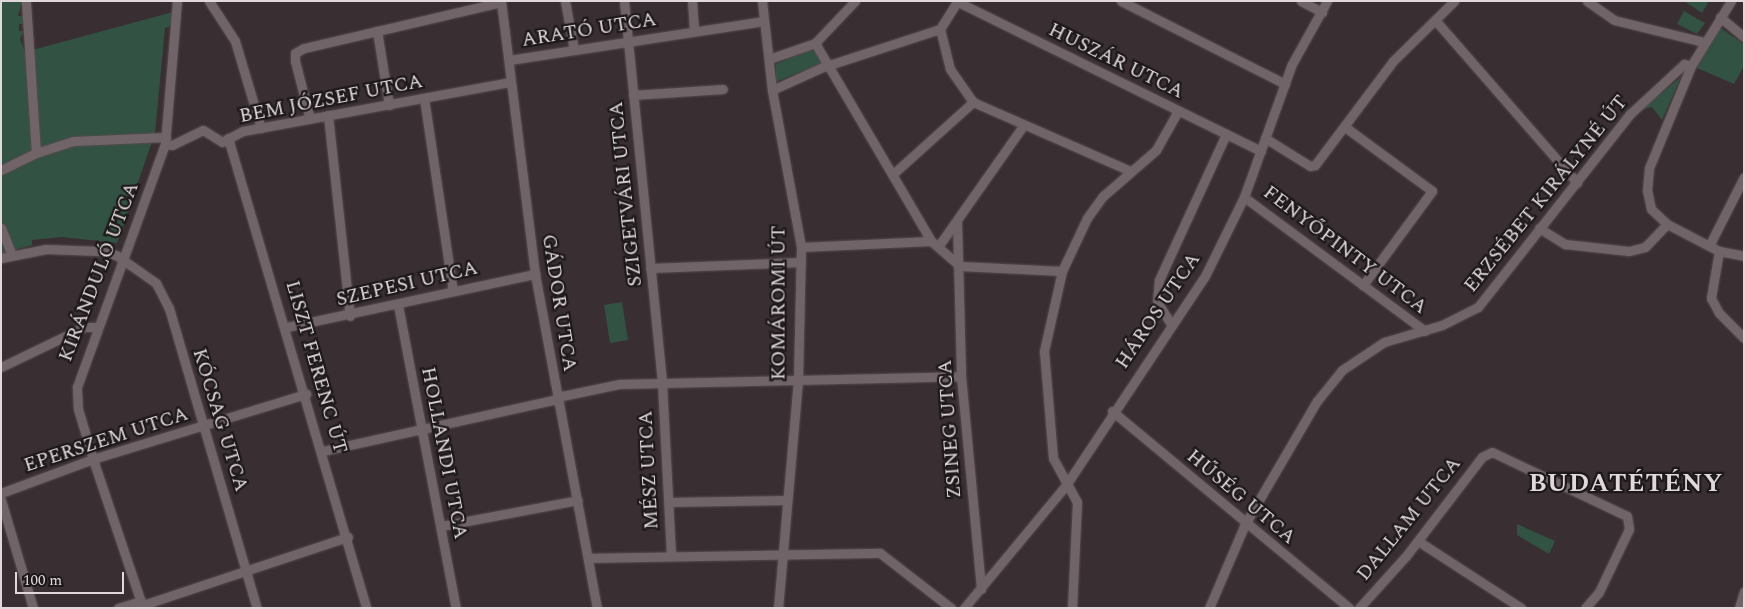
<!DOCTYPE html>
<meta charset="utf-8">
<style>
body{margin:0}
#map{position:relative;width:1745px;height:609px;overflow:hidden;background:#392e31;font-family:Spectral,serif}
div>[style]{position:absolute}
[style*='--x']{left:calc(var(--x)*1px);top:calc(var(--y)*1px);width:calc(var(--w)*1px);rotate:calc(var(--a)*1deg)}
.green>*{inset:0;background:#325243}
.roads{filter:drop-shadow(0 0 1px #564c4f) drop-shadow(0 0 1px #564c4f)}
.minor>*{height:9px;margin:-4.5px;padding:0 4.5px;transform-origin:4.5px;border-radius:4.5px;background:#716468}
span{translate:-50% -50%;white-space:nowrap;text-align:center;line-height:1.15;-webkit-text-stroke:4.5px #1d1819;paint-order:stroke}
.street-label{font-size:20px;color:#e0d8da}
.district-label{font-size:25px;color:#e0d8da;font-weight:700;letter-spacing:1px}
.frame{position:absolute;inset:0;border:2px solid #e0d8da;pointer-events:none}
.scale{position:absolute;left:15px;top:572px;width:109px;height:22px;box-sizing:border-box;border:2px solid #e0d8da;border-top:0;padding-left:6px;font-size:15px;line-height:18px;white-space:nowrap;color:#e0d8da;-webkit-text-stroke:4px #1d1819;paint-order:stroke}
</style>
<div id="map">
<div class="green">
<div style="clip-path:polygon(1px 1px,22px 1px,18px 16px,24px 16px,24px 24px,19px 24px,19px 31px,24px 31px,20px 39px,25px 52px,173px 12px,173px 25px,165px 28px,155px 133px,117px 243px,62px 237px,32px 240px,32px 245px,1px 254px)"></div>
<div style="clip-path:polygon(1684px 1px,1709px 1px,1702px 13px)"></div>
<div style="clip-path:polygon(1684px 11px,1705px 23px,1697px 34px,1677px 24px)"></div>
<div style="clip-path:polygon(1719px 27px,1744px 44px,1744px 66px,1734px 84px,1697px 68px)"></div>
<div style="clip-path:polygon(809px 50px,816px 51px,822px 63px,776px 82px,776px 64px)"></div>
<div style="clip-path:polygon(1681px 77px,1662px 120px,1652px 107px,1640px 110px)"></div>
<div style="clip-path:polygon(622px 302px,628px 340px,610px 343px,604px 305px)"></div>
<div style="clip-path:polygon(1517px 524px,1555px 541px,1549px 554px,1517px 535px)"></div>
</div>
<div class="roads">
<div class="minor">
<div style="--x:209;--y:1;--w:48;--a:57"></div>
<div style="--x:235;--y:41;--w:91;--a:73.4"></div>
<div style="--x:501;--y:1;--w:275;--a:82.9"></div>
<div style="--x:535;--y:274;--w:340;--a:79.5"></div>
<div style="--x:565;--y:1;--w:50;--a:79.6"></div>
<div style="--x:624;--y:1;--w:384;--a:84.3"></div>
<div style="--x:662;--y:383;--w:173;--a:87"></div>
<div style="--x:692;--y:1;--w:30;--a:86"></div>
<div style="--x:762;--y:1;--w:90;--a:83.6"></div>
<div style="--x:772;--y:90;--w:160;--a:79.5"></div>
<div style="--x:801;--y:247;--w:133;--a:91.3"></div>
<div style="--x:798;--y:380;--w:229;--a:95"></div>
<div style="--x:956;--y:1;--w:340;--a:26.2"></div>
<div style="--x:1121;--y:1;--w:184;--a:26.8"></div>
<div style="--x:1301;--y:1;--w:24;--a:28"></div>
<div style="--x:1587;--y:1;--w:33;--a:35"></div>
<div style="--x:1614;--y:20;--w:93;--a:13.7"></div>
<div style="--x:1731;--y:1;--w:76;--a:121.6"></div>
<div style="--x:1691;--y:66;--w:110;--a:112.4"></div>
<div style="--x:1649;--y:168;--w:22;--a:95"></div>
<div style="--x:1647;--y:190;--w:19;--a:78"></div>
<div style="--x:1651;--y:209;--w:22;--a:43"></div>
<div style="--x:1667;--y:224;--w:59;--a:27.4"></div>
<div style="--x:1719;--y:251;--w:25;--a:11"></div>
<div style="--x:1720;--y:17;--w:31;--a:40"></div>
<div style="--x:1435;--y:20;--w:216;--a:48.9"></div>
<div style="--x:940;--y:29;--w:41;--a:76"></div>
<div style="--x:950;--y:69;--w:40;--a:55.1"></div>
<div style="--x:973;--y:102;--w:171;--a:23.7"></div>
<div style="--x:377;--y:31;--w:75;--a:80.8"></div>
<div style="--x:815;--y:43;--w:229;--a:59.6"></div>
<div style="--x:769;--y:59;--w:49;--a:-19.2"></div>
<div style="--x:815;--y:43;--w:58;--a:-46.4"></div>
<div style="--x:509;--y:60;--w:258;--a:-8.7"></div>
<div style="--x:772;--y:90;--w:56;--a:-24.3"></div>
<div style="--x:823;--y:67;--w:123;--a:-18"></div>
<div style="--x:940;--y:29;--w:32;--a:-58"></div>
<div style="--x:633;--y:95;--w:90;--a:-3.8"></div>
<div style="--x:424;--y:98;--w:195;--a:81.5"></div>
<div style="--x:328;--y:115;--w:202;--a:83.8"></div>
<div style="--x:310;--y:119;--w:60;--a:-104.5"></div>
<div style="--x:295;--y:61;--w:8;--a:-90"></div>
<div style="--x:295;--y:53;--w:10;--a:-29"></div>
<div style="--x:304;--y:48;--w:202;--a:-13.1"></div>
<div style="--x:1345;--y:127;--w:108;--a:36.3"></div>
<div style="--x:1432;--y:191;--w:117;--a:126.3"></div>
<div style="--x:228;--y:138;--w:490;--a:73.6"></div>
<div style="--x:1265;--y:138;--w:53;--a:31.9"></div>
<div style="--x:1310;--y:166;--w:5;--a:-11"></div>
<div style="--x:1315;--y:165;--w:130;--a:-53.1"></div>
<div style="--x:1393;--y:61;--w:86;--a:-44.5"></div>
<div style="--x:165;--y:144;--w:7;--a:8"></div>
<div style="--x:172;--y:145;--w:34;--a:-26"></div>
<div style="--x:203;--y:130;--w:22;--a:32"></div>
<div style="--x:222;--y:142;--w:24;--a:-28"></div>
<div style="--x:243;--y:131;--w:272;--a:-10.4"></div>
<div style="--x:36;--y:153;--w:39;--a:-18"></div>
<div style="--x:73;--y:141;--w:93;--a:-2.5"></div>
<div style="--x:1;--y:170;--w:39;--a:-26"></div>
<div style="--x:36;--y:153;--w:152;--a:-93.8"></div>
<div style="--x:893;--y:174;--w:108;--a:-42"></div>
<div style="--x:1244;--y:197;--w:225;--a:36.5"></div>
<div style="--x:957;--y:221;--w:155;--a:88.5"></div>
<div style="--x:961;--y:376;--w:214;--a:84.6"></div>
<div style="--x:1;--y:228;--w:29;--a:68"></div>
<div style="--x:1539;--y:228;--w:31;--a:32"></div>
<div style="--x:1565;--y:244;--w:64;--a:6.2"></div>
<div style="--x:1629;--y:251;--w:16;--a:-14"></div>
<div style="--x:1645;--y:247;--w:32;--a:-46"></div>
<div style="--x:940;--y:244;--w:144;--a:-54.9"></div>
<div style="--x:1709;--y:246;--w:77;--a:-63.1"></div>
<div style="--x:801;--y:247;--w:130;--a:-2.6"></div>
<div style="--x:931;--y:241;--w:38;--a:41"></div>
<div style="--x:960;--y:266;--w:102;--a:2.8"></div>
<div style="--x:1719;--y:251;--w:48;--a:99.7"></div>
<div style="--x:1711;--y:298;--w:17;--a:62"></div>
<div style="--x:1719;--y:313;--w:35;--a:45"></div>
<div style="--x:1;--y:258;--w:46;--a:-11.3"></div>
<div style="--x:46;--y:249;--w:53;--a:2.2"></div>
<div style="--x:99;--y:251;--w:17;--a:13"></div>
<div style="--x:116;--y:255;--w:49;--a:35"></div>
<div style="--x:156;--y:283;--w:28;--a:63"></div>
<div style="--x:169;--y:308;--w:313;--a:73.7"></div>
<div style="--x:650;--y:268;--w:151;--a:-2.3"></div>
<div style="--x:398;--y:305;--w:309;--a:79.2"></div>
<div style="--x:1171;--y:324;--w:26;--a:-122"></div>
<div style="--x:1157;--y:302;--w:22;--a:-85"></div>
<div style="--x:1159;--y:280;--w:161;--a:-65.3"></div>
<div style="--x:287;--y:327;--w:254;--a:-12.1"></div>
<div style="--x:1;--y:367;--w:92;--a:-25.7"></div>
<div style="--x:84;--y:327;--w:11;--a:0"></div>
<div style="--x:557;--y:397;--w:63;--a:-11.8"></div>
<div style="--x:619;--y:384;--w:342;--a:-1.3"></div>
<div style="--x:1112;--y:411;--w:308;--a:39.7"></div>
<div style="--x:323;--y:451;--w:241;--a:-12.5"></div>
<div style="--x:1;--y:493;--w:98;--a:-20.3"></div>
<div style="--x:93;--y:459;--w:223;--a:-17"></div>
<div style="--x:1;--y:500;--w:113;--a:73.5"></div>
<div style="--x:669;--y:502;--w:118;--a:-1"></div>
<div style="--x:441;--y:526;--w:139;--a:-10.7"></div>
<div style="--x:1418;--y:541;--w:123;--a:33"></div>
<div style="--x:590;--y:558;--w:290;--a:-1"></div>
<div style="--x:880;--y:553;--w:90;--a:37.8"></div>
<div style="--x:143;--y:605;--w:216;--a:-18.4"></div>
<div style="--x:118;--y:608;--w:24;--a:-17"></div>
<div style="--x:143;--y:608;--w:157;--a:-108.6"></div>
<div style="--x:93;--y:459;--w:52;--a:-106.7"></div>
<div style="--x:78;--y:409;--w:22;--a:-93"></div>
<div style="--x:77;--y:387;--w:258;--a:-70.1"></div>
<div style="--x:165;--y:144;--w:144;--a:-85.2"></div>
<div style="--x:964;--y:608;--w:160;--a:-50.3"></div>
<div style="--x:1066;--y:485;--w:251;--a:-56.4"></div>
<div style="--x:1205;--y:276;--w:88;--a:-63.7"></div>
<div style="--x:1244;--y:197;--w:141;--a:-70.2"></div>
<div style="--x:1292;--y:64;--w:72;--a:-60.9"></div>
<div style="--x:1072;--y:608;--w:106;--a:-87.3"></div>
<div style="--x:1077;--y:502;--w:50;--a:-118.6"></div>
<div style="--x:1053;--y:458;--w:107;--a:-94.8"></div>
<div style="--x:1044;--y:351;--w:82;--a:-77.3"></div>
<div style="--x:1062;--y:271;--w:59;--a:-64.7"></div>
<div style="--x:1087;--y:218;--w:26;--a:-54"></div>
<div style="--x:1102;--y:197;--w:72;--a:-41"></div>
<div style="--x:1156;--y:150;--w:45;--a:-60.6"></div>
<div style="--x:1209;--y:608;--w:91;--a:-66.8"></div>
<div style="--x:1245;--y:524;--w:143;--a:-59.7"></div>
<div style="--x:1317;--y:401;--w:40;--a:-51"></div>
<div style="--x:1342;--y:370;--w:50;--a:-33.7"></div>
<div style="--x:1384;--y:342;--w:60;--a:-16.3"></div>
<div style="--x:1442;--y:325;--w:40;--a:-26.6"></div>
<div style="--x:1478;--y:307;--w:246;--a:-51.8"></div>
<div style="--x:1630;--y:114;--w:74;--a:-42.8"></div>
<div style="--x:1684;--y:64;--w:7;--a:16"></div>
<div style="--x:1359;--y:608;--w:70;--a:-47.9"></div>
<div style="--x:1406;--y:556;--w:125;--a:-52.5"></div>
<div style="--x:1482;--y:457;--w:11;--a:-27"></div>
<div style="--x:1492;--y:452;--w:149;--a:25.4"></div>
<div style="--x:1627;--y:516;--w:13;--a:81"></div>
<div style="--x:1629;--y:529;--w:70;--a:115.5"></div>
<div style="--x:1599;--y:592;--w:21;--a:131"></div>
<div style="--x:1739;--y:608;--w:17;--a:-73"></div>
</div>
</div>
<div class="street-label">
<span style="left:589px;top:30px;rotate:-9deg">ARATÓ UTCA</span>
<span style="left:1116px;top:61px;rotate:26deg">HUSZÁR UTCA</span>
<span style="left:331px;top:99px;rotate:-11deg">BEM JÓZSEF UTCA</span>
<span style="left:626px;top:194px;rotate:-96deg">SZIGETVÁRI UTCA</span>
<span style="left:1546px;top:194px;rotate:-51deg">ERZSÉBET KIRÁLYNÉ ÚT</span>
<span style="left:1345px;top:250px;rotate:37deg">FENYŐPINTY UTCA</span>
<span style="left:99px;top:272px;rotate:-69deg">KIRÁNDULÓ UTCA</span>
<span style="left:407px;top:284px;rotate:-13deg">SZEPESI UTCA</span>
<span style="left:559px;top:303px;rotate:81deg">GÁDOR UTCA</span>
<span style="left:779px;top:303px;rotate:-90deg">KOMÁROMI ÚT</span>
<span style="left:1158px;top:311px;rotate:-56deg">HÁROS UTCA</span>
<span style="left:316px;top:367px;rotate:74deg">LISZT FERENC ÚT</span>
<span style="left:220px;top:420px;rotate:73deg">KÓCSAG UTCA</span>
<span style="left:950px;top:429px;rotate:-94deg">ZSINEG UTCA</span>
<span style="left:106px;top:440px;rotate:-18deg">EPERSZEM UTCA</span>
<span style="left:444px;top:453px;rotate:79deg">HOLLANDI UTCA</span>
<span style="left:649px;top:470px;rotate:-93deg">MÉSZ UTCA</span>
<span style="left:1241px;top:497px;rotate:40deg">HŰSÉG UTCA</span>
<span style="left:1409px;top:519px;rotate:-51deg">DALLAM UTCA</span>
</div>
<div class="district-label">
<span style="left:1626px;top:484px">BUDATÉTÉNY</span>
</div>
<div class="frame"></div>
<div class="scale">100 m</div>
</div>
